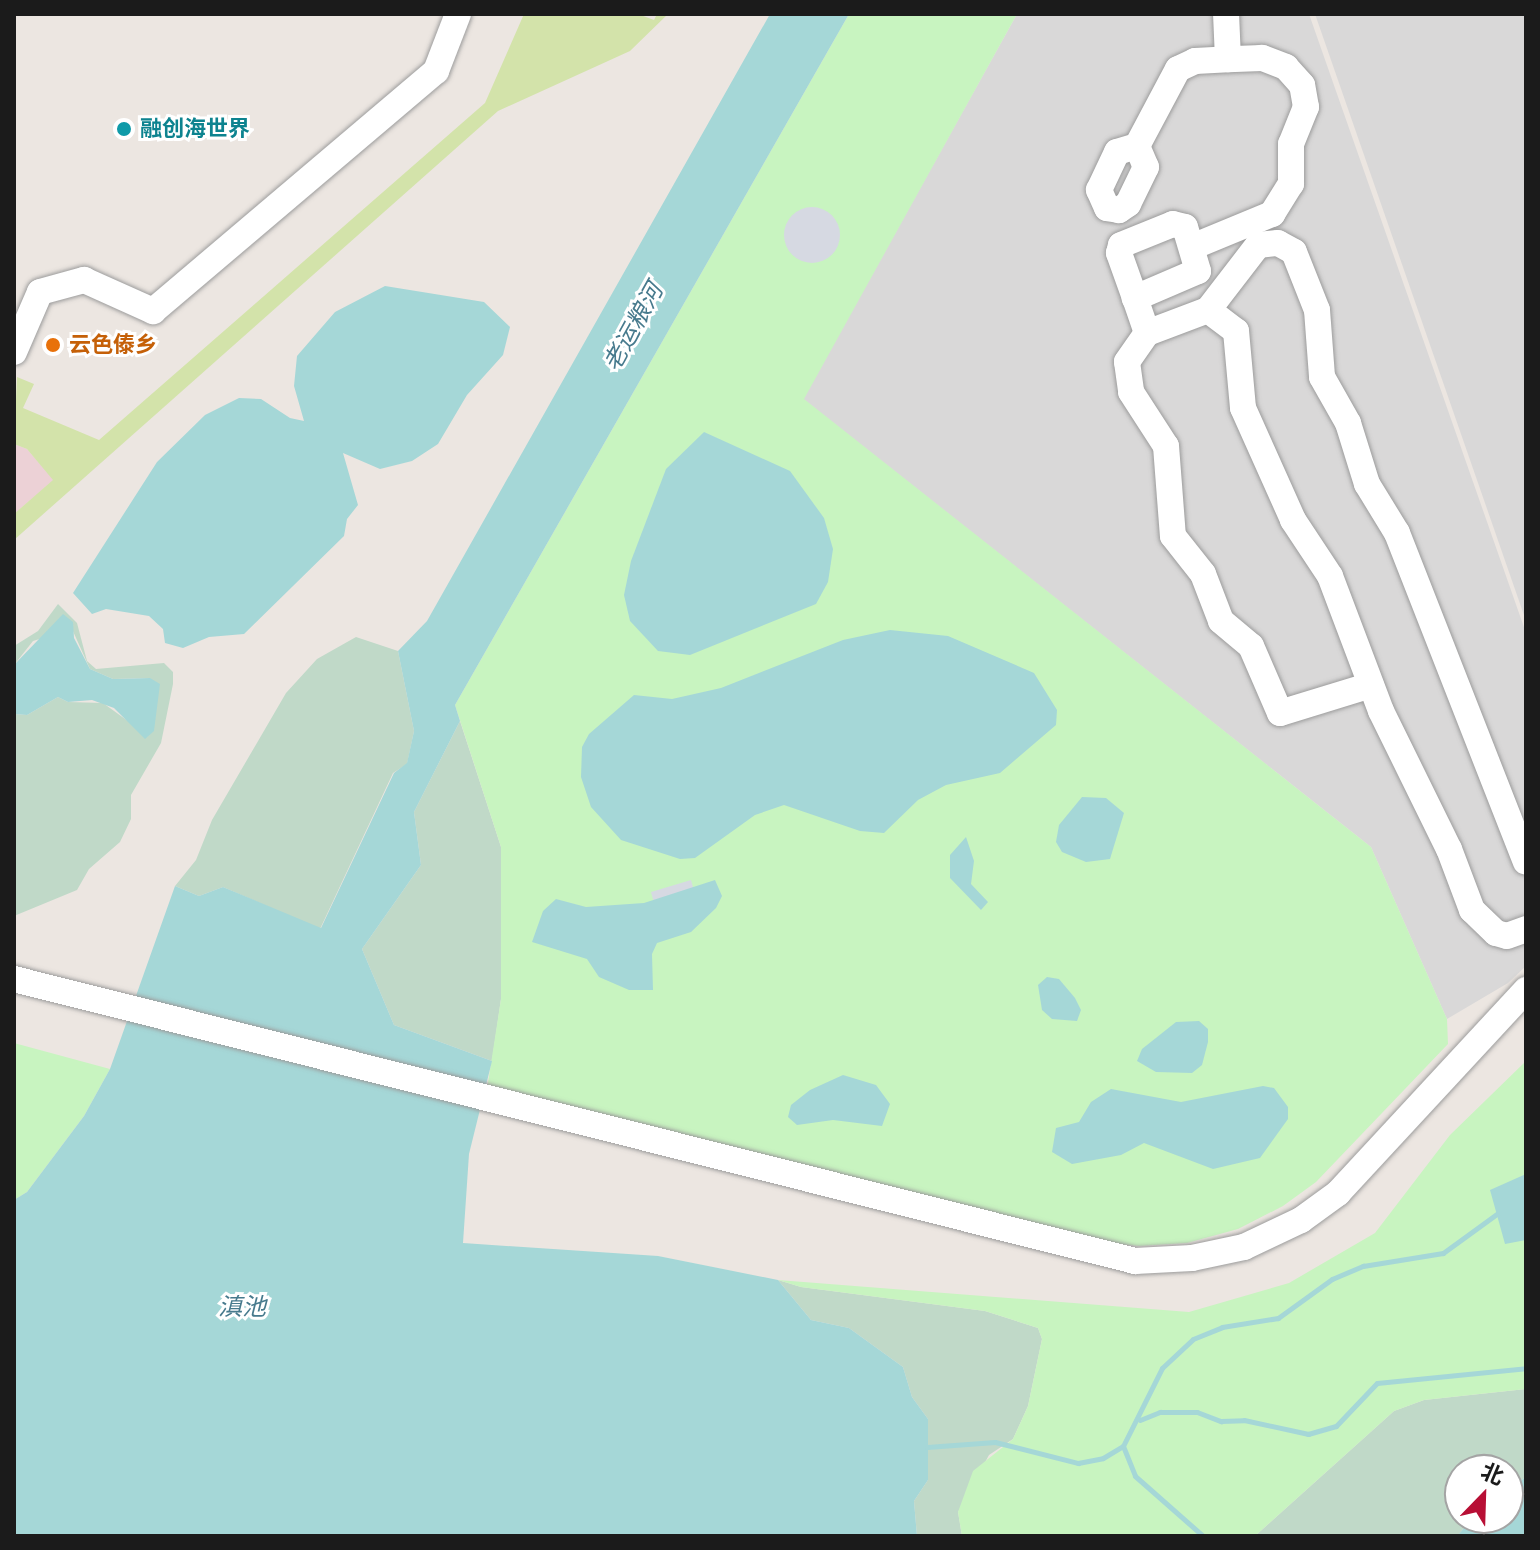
<!DOCTYPE html>
<meta charset="utf-8">
<style>
body{margin:0}
#map{position:relative;width:1540px;height:1550px;overflow:hidden;background:#ece6e1;font-family:"Asap Condensed","Noto Sans SC",sans-serif}
div>[style]{position:absolute}
[style*='--x']{left:calc(var(--x)*1px);top:calc(var(--y)*1px);width:calc(var(--w)*1px);rotate:calc(var(--a)*1deg)}
.residential>*{inset:0;background:#d9d8d8}
.commercial>*{inset:0;background:#ecd1d6}
.grass>*{inset:0;background:#d3e3aa}
.wetland>*{inset:0;background:#c0d9c8}
.park>*{inset:0;background:#c8f4c0}
.plaza>*{inset:0;background:#d6d9e2}
.round{border-radius:50%}
.water>*{inset:0;background:#a5d7d7}
.stream>*{height:5px;margin:-2.5px;padding:0 2.5px;transform-origin:2.5px;border-radius:2.5px;background:#a5d7d7}
.roads{filter:drop-shadow(0 0 2px #9c9c9c) drop-shadow(0 0 2px #9c9c9c)}
.minor>*{height:26px;margin:-13px;padding:0 13px;transform-origin:13px;border-radius:13px;background:#fff}
.dots>*{width:22px;height:22px;translate:-50% -50%;box-sizing:border-box;border:4px solid #fff;border-radius:50%}
span{translate:-50% -50%;white-space:nowrap;text-align:center;line-height:1.15;-webkit-text-stroke:6px #fff;paint-order:stroke}
.culture-label{font-size:22px;color:#0d838f;font-weight:700}
.left{translate:0 -50%;text-align:left}
.food-label{font-size:22px;color:#c56008;font-weight:700}
.water-label{font-size:24px;color:#477a8d;font-style:italic}
.frame{position:absolute;inset:0;border:16px solid #1b1b1b;pointer-events:none}
.north{position:absolute;left:1444px;top:1454px;width:80px;height:80px;box-sizing:border-box;background:#fff;border:2px solid #a4a4a4;border-radius:50%;rotate:23deg;font-size:22px;font-weight:700;line-height:32px;text-align:center;color:#1b1b1b}
.north::after{content:'';display:block;margin:auto;width:28px;height:36px;background:#b80f35;clip-path:polygon(50% 0,100% 100%,50% 72%,0 100%)}
</style>
<div id="map">
<div class="residential">
<div style="clip-path:polygon(1017px 14px,1309px 14px,1526px 633px,1526px 966px,1508px 983px,1447px 1019px,1371px 847px,803px 399px)"></div>
<div style="clip-path:polygon(1315px 14px,1526px 14px,1526px 621px)"></div>
</div>
<div class="commercial">
<div style="clip-path:polygon(14px 444px,27px 449px,54px 480px,14px 514px)"></div>
</div>
<div class="grass">
<div style="clip-path:polygon(524px 14px,638px 14px,654px 20px,657px 14px,668px 14px,630px 51px,498px 111px,14px 540px,14px 514px,53px 480px,27px 449px,14px 444px,17px 377px,34px 384px,23px 408px,99px 440px,485px 103px)"></div>
</div>
<div class="wetland">
<div style="clip-path:polygon(58px 604px,77px 623px,87px 661px,96px 669px,164px 663px,173px 672px,173px 684px,161px 743px,131px 795px,131px 819px,120px 842px,89px 869px,77px 890px,14px 916px,14px 714px,27px 715px,58px 697px,68px 702px,103px 703px,132px 724px,149px 678px,113px 679px,90px 669px,72px 629px,33px 641px,14px 665px,14px 646px,38px 631px)"></div>
<div style="clip-path:polygon(356px 637px,398px 651px,414px 731px,407px 764px,393px 773px,320px 929px,223px 887px,199px 896px,175px 886px,196px 860px,212px 820px,286px 693px,317px 659px)"></div>
<div style="clip-path:polygon(460px 721px,501px 847px,501px 999px,492px 1061px,394px 1025px,362px 949px,421px 865px,414px 812px)"></div>
<div style="clip-path:polygon(778px 1280px,801px 1287px,985px 1311px,1038px 1328px,1042px 1339px,1028px 1406px,1013px 1439px,989px 1455px,958px 1512px,962px 1536px,917px 1536px,914px 1501px,928px 1480px,928px 1419px,912px 1397px,903px 1367px,849px 1328px,811px 1320px)"></div>
<div style="clip-path:polygon(1526px 1389px,1526px 1477px,1508px 1490px,1508px 1470px,1460px 1470px,1460px 1518px,1473px 1518px,1457px 1536px,1255px 1536px,1394px 1411px,1424px 1400px)"></div>
</div>
<div class="park">
<div style="clip-path:polygon(849px 14px,1017px 14px,804px 399px,1371px 847px,1447px 1019px,1448px 1044px,1316px 1182px,1283px 1206px,1238px 1229px,1187px 1243px,1139px 1246px,1070px 1239px,487px 1089px,501px 999px,501px 847px,455px 705px)"></div>
<div style="clip-path:polygon(14px 1043px,110px 1069px,84px 1116px,27px 1192px,14px 1200px)"></div>
<div style="clip-path:polygon(1526px 1061px,1526px 1389px,1424px 1400px,1394px 1411px,1255px 1536px,962px 1536px,958px 1512px,973px 1471px,1013px 1439px,1028px 1406px,1042px 1339px,1038px 1328px,985px 1311px,801px 1287px,778px 1280px,1189px 1312px,1289px 1283px,1375px 1233px,1450px 1135px)"></div>
</div>
<div class="plaza">
<div class="round" style="left:784px;top:207px;width:56px;height:56px"></div>
<div style="clip-path:polygon(691px 880px,696px 898px,656px 910px,651px 892px)"></div>
</div>
<div class="water">
<div style="clip-path:polygon(770px 14px,849px 14px,455px 705px,460px 721px,414px 812px,421px 865px,362px 949px,394px 1025px,492px 1061px,469px 1154px,463px 1243px,658px 1256px,778px 1280px,811px 1320px,849px 1328px,903px 1367px,912px 1397px,928px 1419px,928px 1480px,914px 1501px,917px 1536px,14px 1536px,14px 1200px,27px 1192px,84px 1116px,110px 1069px,175px 886px,199px 896px,223px 887px,321px 928px,394px 773px,407px 763px,414px 731px,398px 651px,427px 621px)"></div>
<div style="clip-path:polygon(385px 286px,484px 302px,510px 327px,503px 355px,467px 395px,438px 444px,412px 461px,380px 469px,343px 453px,358px 505px,347px 519px,344px 536px,244px 634px,209px 637px,183px 648px,165px 643px,163px 629px,149px 616px,106px 609px,92px 614px,73px 593px,157px 462px,205px 415px,239px 398px,261px 399px,290px 418px,304px 421px,294px 386px,297px 356px,335px 312px)"></div>
<div style="clip-path:polygon(704px 432px,790px 471px,824px 518px,833px 549px,828px 582px,816px 604px,690px 655px,658px 651px,630px 621px,624px 595px,631px 561px,666px 469px)"></div>
<div style="clip-path:polygon(63px 614px,73px 622px,74px 638px,90px 669px,113px 679px,150px 678px,160px 684px,154px 731px,145px 739px,114px 708px,92px 700px,68px 702px,58px 697px,27px 715px,14px 714px,14px 665px)"></div>
<div style="clip-path:polygon(890px 630px,948px 636px,1034px 673px,1057px 710px,1056px 725px,1000px 773px,946px 785px,918px 800px,884px 833px,860px 831px,784px 805px,755px 815px,695px 858px,680px 859px,621px 840px,591px 807px,581px 777px,582px 747px,589px 734px,634px 695px,672px 699px,721px 688px,843px 640px)"></div>
<div style="clip-path:polygon(1082px 797px,1106px 798px,1124px 813px,1110px 859px,1086px 862px,1062px 852px,1056px 842px,1059px 825px)"></div>
<div style="clip-path:polygon(966px 837px,974px 861px,971px 884px,988px 902px,981px 910px,950px 878px,950px 855px)"></div>
<div style="clip-path:polygon(715px 880px,722px 896px,716px 908px,691px 932px,657px 943px,652px 954px,653px 990px,629px 990px,599px 977px,587px 959px,532px 942px,543px 911px,556px 899px,586px 907px,644px 903px)"></div>
<div style="clip-path:polygon(1047px 977px,1059px 979px,1075px 998px,1081px 1010px,1077px 1021px,1052px 1019px,1042px 1010px,1038px 985px)"></div>
<div style="clip-path:polygon(1199px 1021px,1208px 1029px,1208px 1042px,1202px 1065px,1192px 1073px,1156px 1072px,1137px 1061px,1142px 1049px,1176px 1022px)"></div>
<div style="clip-path:polygon(843px 1075px,876px 1085px,890px 1104px,882px 1126px,833px 1120px,797px 1125px,788px 1117px,791px 1105px,810px 1090px)"></div>
<div style="clip-path:polygon(1263px 1086px,1274px 1088px,1288px 1107px,1288px 1119px,1260px 1158px,1213px 1169px,1144px 1143px,1121px 1155px,1072px 1164px,1052px 1152px,1056px 1128px,1079px 1122px,1091px 1102px,1111px 1089px,1181px 1102px)"></div>
<div style="clip-path:polygon(1526px 1174px,1526px 1240px,1505px 1244px,1490px 1190px)"></div>
<div style="clip-path:polygon(1526px 1477px,1526px 1536px,1457px 1536px,1473px 1518px,1508px 1518px,1508px 1490px)"></div>
</div>
<div class="stream">
<div style="--x:1140;--y:1420;--w:22;--a:-22"></div>
<div style="--x:1160;--y:1412;--w:37;--a:0"></div>
<div style="--x:1197;--y:1412;--w:26;--a:21"></div>
<div style="--x:1221;--y:1421;--w:23;--a:-2"></div>
<div style="--x:1244;--y:1420;--w:66;--a:12.3"></div>
<div style="--x:1308;--y:1434;--w:29;--a:-16"></div>
<div style="--x:1336;--y:1426;--w:59;--a:-46.4"></div>
<div style="--x:1377;--y:1383;--w:150;--a:-5.7"></div>
<div style="--x:1123;--y:1446;--w:32;--a:68"></div>
<div style="--x:1135;--y:1476;--w:91;--a:41.4"></div>
<div style="--x:927;--y:1447;--w:68;--a:-4.2"></div>
<div style="--x:995;--y:1442;--w:86;--a:14.2"></div>
<div style="--x:1078;--y:1463;--w:25;--a:-11"></div>
<div style="--x:1103;--y:1458;--w:23;--a:-31"></div>
<div style="--x:1123;--y:1446;--w:87;--a:-63.4"></div>
<div style="--x:1162;--y:1368;--w:42;--a:-43.1"></div>
<div style="--x:1193;--y:1339;--w:31;--a:-22"></div>
<div style="--x:1222;--y:1327;--w:57;--a:-9.1"></div>
<div style="--x:1278;--y:1318;--w:67;--a:-35.8"></div>
<div style="--x:1332;--y:1279;--w:34;--a:-23"></div>
<div style="--x:1363;--y:1266;--w:81;--a:-9.2"></div>
<div style="--x:1443;--y:1253;--w:68;--a:-36"></div>
</div>
<div class="roads">
<div class="minor">
<div style="--x:1137;--y:146;--w:87;--a:-62"></div>
<div style="--x:1178;--y:69;--w:19;--a:-25"></div>
<div style="--x:1195;--y:61;--w:33;--a:-3"></div>
<div style="--x:1228;--y:59;--w:45;--a:-92.5"></div>
<div style="--x:1137;--y:146;--w:23;--a:67"></div>
<div style="--x:1146;--y:167;--w:41;--a:115.9"></div>
<div style="--x:1128;--y:204;--w:11;--a:146"></div>
<div style="--x:1119;--y:210;--w:12;--a:-171"></div>
<div style="--x:1107;--y:208;--w:20;--a:-114"></div>
<div style="--x:1099;--y:190;--w:42;--a:-64.7"></div>
<div style="--x:1117;--y:152;--w:21;--a:-17"></div>
<div style="--x:1173;--y:224;--w:12;--a:14"></div>
<div style="--x:1185;--y:227;--w:46;--a:73.5"></div>
<div style="--x:1198;--y:271;--w:69;--a:156.8"></div>
<div style="--x:1135;--y:298;--w:48;--a:-109.6"></div>
<div style="--x:1119;--y:253;--w:8;--a:-76"></div>
<div style="--x:1121;--y:245;--w:56;--a:-22"></div>
<div style="--x:1192;--y:247;--w:87;--a:-22.4"></div>
<div style="--x:1272;--y:214;--w:36;--a:-58"></div>
<div style="--x:1291;--y:184;--w:40;--a:-90"></div>
<div style="--x:1291;--y:144;--w:40;--a:-68"></div>
<div style="--x:1306;--y:107;--w:22;--a:-100"></div>
<div style="--x:1302;--y:85;--w:24;--a:-132"></div>
<div style="--x:1286;--y:67;--w:26;--a:-159"></div>
<div style="--x:1262;--y:58;--w:34;--a:178"></div>
<div style="--x:1135;--y:298;--w:37;--a:71"></div>
<div style="--x:1147;--y:333;--w:35;--a:125"></div>
<div style="--x:1127;--y:362;--w:30;--a:82"></div>
<div style="--x:1131;--y:392;--w:64;--a:57.1"></div>
<div style="--x:1166;--y:446;--w:90;--a:85.6"></div>
<div style="--x:1173;--y:536;--w:48;--a:51.7"></div>
<div style="--x:1203;--y:574;--w:50;--a:69"></div>
<div style="--x:1221;--y:621;--w:39;--a:40"></div>
<div style="--x:1251;--y:646;--w:73;--a:66.6"></div>
<div style="--x:1280;--y:713;--w:95;--a:-17.1"></div>
<div style="--x:1208;--y:310;--w:35;--a:37"></div>
<div style="--x:1236;--y:331;--w:77;--a:84.8"></div>
<div style="--x:1243;--y:408;--w:123;--a:65.9"></div>
<div style="--x:1293;--y:520;--w:67;--a:56.5"></div>
<div style="--x:1330;--y:576;--w:144;--a:69.3"></div>
<div style="--x:1381;--y:711;--w:154;--a:63.8"></div>
<div style="--x:1449;--y:849;--w:65;--a:69.3"></div>
<div style="--x:1472;--y:910;--w:33;--a:44"></div>
<div style="--x:1496;--y:933;--w:11;--a:15"></div>
<div style="--x:1507;--y:936;--w:20;--a:-20"></div>
<div style="--x:1147;--y:333;--w:65;--a:-20.7"></div>
<div style="--x:1208;--y:310;--w:82;--a:-52.4"></div>
<div style="--x:1258;--y:245;--w:20;--a:-6"></div>
<div style="--x:1278;--y:243;--w:18;--a:29"></div>
<div style="--x:1294;--y:252;--w:62;--a:68.4"></div>
<div style="--x:1317;--y:310;--w:67;--a:85.7"></div>
<div style="--x:1322;--y:377;--w:53;--a:60.5"></div>
<div style="--x:1348;--y:423;--w:64;--a:72.7"></div>
<div style="--x:1367;--y:484;--w:57;--a:58.5"></div>
<div style="--x:1397;--y:533;--w:353;--a:68.6"></div>
<div style="--x:14;--y:352;--w:65;--a:-66.6"></div>
<div style="--x:40;--y:292;--w:46;--a:-15.3"></div>
<div style="--x:84;--y:280;--w:76;--a:24.2"></div>
<div style="--x:153;--y:311;--w:371;--a:-40.3"></div>
<div style="--x:436;--y:71;--w:61;--a:-68.9"></div>
<div style="--x:14;--y:979;--w:1156;--a:14.12"></div>
<div style="--x:1135;--y:1261;--w:57;--a:-3"></div>
<div style="--x:1192;--y:1258;--w:53;--a:-11.9"></div>
<div style="--x:1244;--y:1247;--w:63;--a:-25.3"></div>
<div style="--x:1301;--y:1220;--w:46;--a:-36.1"></div>
<div style="--x:1338;--y:1193;--w:277;--a:-47.2"></div>
</div>
</div>
<div class="dots">
<div style="left:124px;top:129px;background:#0f9aa8"></div>
<div style="left:53px;top:345px;background:#e8710a"></div>
</div>
<div class="culture-label">
<span class="left" style="left:140px;top:129px">融创海世界</span>
</div>
<div class="food-label">
<span class="left" style="left:69px;top:345px">云色傣乡</span>
</div>
<div class="water-label">
<span style="left:633px;top:327px;rotate:-61deg">老运粮河</span>
<span style="left:242px;top:1307px">滇池</span>
</div>
<div class="frame"></div>
<div class="north">北</div>
</div>
